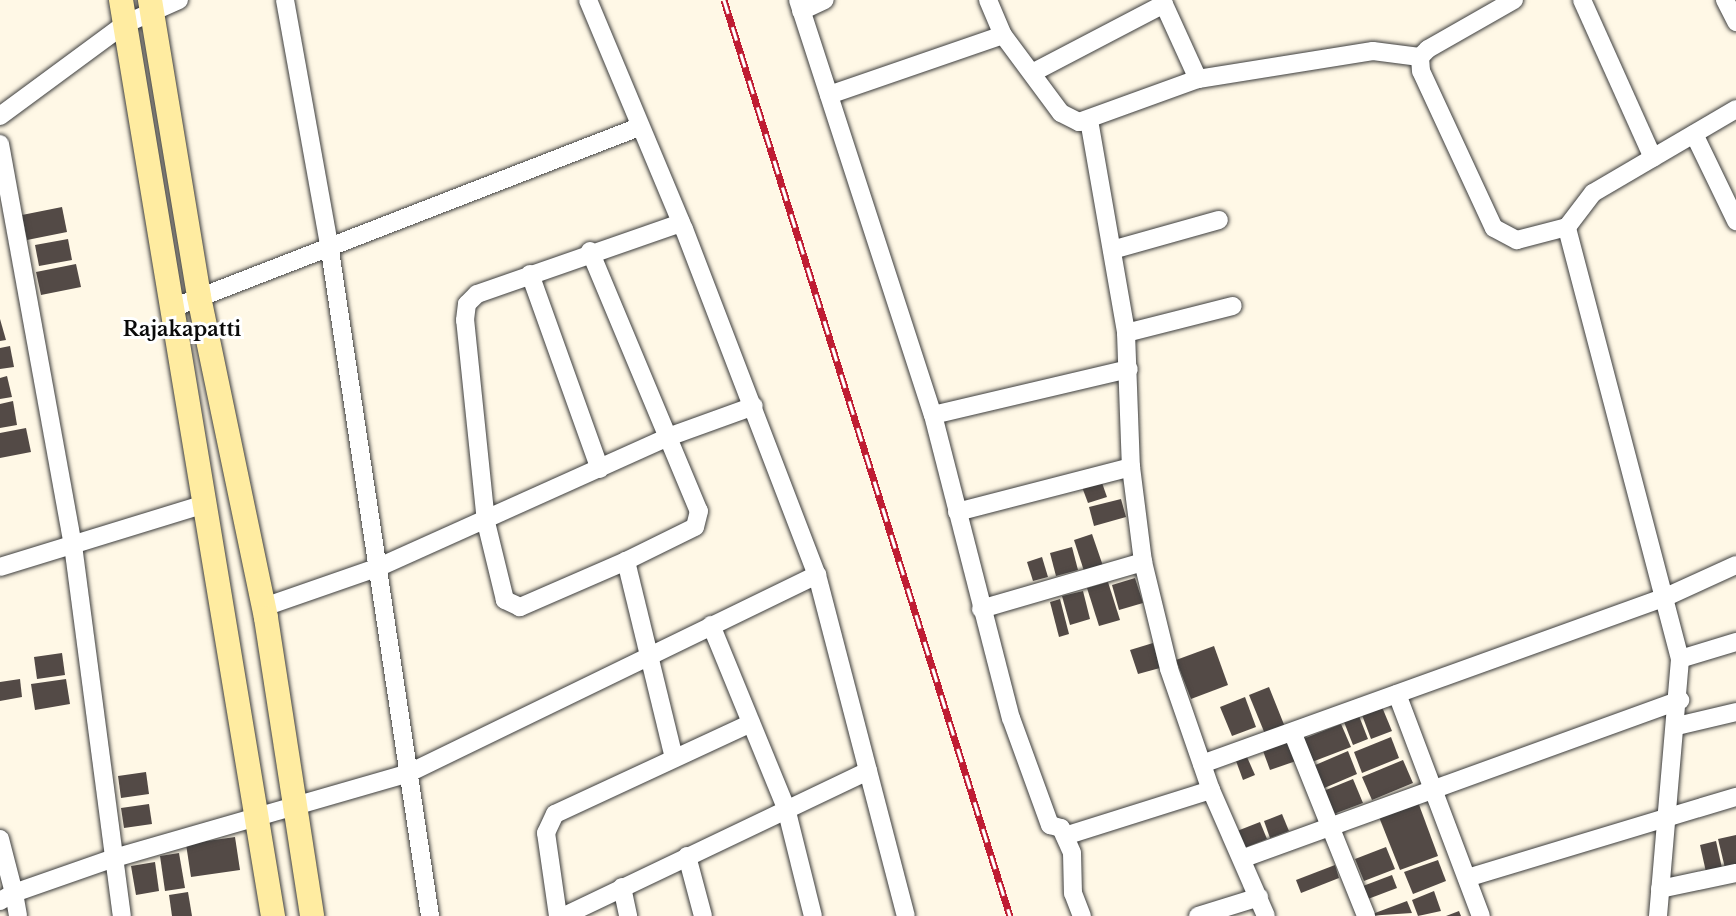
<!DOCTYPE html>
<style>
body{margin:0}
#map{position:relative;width:1736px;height:916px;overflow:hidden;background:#fff8e6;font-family:"Libre Baskerville",serif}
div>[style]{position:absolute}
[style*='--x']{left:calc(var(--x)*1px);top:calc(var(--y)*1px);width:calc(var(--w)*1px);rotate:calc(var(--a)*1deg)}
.building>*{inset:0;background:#534a46}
.roads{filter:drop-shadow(0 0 2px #3d3d3d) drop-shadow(0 0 2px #3d3d3d)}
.minor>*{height:18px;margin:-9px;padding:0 9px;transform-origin:9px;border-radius:9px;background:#fff}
.secondary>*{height:24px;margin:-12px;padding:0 12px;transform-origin:12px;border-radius:12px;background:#ffeca1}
.rail>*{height:7px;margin-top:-3.5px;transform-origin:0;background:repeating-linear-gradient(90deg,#fff 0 14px,#bf1d33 0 28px);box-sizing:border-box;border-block:2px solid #bf1d33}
span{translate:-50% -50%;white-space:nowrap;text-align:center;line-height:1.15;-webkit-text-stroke:6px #fff;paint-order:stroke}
.quarter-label{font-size:20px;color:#0a0a0a;font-weight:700}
</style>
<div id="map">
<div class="building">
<div style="clip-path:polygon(62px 207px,67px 232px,27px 240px,22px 215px)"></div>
<div style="clip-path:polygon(68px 239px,72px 260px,39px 266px,35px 245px)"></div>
<div style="clip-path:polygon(76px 264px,81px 287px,41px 295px,36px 272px)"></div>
<div style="clip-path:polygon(0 319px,6px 340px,0 341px)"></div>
<div style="clip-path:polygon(10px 346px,14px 367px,0 369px,0 348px)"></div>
<div style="clip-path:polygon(7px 376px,12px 397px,0 399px,0 378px)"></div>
<div style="clip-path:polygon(13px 401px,17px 425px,0 428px,0 404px)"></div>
<div style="clip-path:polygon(26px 428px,31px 452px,0 458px,0 433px)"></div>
<div style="clip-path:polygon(1101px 480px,1107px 497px,1088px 503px,1082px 487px)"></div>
<div style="clip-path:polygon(1121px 499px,1126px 517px,1094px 526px,1089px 507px)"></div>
<div style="clip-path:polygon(1092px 534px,1103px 566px,1084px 571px,1074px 540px)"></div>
<div style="clip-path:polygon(1072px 547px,1078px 570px,1056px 576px,1050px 553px)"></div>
<div style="clip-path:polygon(1042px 557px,1048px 577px,1033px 581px,1027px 562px)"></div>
<div style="clip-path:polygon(1135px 578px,1143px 603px,1119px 610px,1112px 585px)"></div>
<div style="clip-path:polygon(1108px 582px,1120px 620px,1099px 626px,1087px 588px)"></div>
<div style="clip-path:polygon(1083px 591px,1090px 619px,1070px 625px,1062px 596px)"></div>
<div style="clip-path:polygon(1060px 599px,1069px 634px,1059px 637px,1050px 602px)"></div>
<div style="clip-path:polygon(1153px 643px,1160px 668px,1138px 674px,1130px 650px)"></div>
<div style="clip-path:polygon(1214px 646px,1228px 685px,1191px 699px,1176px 660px)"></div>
<div style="clip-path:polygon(62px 653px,65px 675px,37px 679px,34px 657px)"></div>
<div style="clip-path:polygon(20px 679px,22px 697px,0 701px,0 682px)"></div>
<div style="clip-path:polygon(66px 679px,70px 704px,35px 710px,31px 684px)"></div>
<div style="clip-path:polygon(1269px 687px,1285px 727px,1265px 734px,1249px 695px)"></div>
<div style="clip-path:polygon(1245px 697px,1256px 727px,1232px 736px,1220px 707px)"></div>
<div style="clip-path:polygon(1382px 707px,1392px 731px,1371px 739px,1362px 715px)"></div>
<div style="clip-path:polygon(1359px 716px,1368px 739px,1353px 745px,1344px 722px)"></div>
<div style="clip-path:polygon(1341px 724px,1351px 747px,1312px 762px,1303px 739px)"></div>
<div style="clip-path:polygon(1391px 737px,1399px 758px,1362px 773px,1354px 752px)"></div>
<div style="clip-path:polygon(1288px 741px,1296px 761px,1270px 770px,1263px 751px)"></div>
<div style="clip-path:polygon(1348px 751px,1357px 774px,1322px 789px,1313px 766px)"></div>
<div style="clip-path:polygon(1247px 757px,1255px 775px,1243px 780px,1236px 761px)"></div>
<div style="clip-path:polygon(1403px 760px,1413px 783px,1372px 800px,1362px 777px)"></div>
<div style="clip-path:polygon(146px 772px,149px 794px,121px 798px,118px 776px)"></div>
<div style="clip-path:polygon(1353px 779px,1363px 803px,1331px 815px,1321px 792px)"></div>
<div style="clip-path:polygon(1418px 802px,1438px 856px,1400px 870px,1379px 817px)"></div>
<div style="clip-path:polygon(149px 804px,152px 824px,124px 828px,121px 808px)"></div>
<div style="clip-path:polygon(1282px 814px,1289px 831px,1270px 838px,1264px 821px)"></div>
<div style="clip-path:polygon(1260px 822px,1267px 839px,1244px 848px,1237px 831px)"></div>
<div style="clip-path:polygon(1736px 835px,1736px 865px,1725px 868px,1718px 839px)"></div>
<div style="clip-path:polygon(235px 837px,240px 870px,191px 877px,186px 844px)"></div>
<div style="clip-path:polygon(1716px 841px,1722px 868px,1706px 872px,1700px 845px)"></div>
<div style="clip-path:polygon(1386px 847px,1395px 869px,1364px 881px,1355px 859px)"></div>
<div style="clip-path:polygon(179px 853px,185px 888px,165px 891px,160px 856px)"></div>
<div style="clip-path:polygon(1438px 860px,1446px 881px,1413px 894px,1404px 872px)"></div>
<div style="clip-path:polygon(155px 862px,159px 891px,136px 895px,131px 866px)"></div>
<div style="clip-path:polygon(1335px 865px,1339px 878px,1301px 893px,1296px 880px)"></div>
<div style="clip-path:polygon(1392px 875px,1397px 888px,1368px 899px,1363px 886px)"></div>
<div style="clip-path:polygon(1434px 891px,1441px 911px,1418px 916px,1412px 900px)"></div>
<div style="clip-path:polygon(188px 892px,192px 916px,172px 916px,169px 895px)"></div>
<div style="clip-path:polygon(1407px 901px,1412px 913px,1367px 916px)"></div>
<div style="clip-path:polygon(1459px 911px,1461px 916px,1446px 916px)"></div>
</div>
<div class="roads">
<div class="minor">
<div style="--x:285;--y:0;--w:248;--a:79.8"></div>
<div style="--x:329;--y:244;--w:680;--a:81.45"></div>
<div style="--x:588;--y:0;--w:248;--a:67.3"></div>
<div style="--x:684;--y:229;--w:371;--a:69"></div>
<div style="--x:817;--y:575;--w:352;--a:75.4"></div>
<div style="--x:798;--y:0;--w:436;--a:72"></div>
<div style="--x:933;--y:415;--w:313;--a:75.6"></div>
<div style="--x:1011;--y:718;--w:114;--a:70"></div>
<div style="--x:1050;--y:825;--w:11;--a:15"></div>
<div style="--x:1061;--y:828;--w:27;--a:66"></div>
<div style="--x:1072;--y:853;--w:40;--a:88.6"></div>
<div style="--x:1073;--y:893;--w:25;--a:69"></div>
<div style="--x:988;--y:0;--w:38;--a:67"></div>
<div style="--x:1003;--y:35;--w:97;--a:53.4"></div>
<div style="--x:1061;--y:113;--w:20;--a:27"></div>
<div style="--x:1079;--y:122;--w:127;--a:-19.9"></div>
<div style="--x:1198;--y:79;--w:177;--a:-9.1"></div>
<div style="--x:1373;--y:51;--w:47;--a:7.3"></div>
<div style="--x:1162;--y:0;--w:87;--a:65.5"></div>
<div style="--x:1514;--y:0;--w:99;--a:150.3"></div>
<div style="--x:1428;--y:49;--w:11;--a:135"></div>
<div style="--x:1420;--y:57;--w:14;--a:86"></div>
<div style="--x:1421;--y:71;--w:173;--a:65.1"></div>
<div style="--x:1494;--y:228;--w:26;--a:28"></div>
<div style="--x:1517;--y:240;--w:52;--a:-14.6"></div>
<div style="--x:1582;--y:0;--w:173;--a:65.8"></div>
<div style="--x:1725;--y:0;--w:25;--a:63"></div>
<div style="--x:801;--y:11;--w:26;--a:-25"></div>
<div style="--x:1032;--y:73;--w:149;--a:-27.6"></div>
<div style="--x:829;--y:95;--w:184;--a:-19"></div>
<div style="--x:0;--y:116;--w:155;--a:-36.4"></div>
<div style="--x:125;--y:24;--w:59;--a:-24"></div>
<div style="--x:1089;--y:120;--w:216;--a:80.1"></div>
<div style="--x:1126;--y:333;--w:134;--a:87.9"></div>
<div style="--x:1131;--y:467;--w:96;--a:82.8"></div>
<div style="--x:1143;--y:562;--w:110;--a:76.3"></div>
<div style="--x:1169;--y:669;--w:128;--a:70.9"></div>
<div style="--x:1211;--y:790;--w:137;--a:66.4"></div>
<div style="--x:1694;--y:134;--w:97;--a:64.2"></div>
<div style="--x:0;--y:144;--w:408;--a:79.7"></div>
<div style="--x:73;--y:545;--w:374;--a:82.5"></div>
<div style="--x:1112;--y:250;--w:111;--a:-15.7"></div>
<div style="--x:590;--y:251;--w:282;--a:67.3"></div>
<div style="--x:699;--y:511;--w:16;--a:104"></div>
<div style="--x:695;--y:527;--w:77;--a:153.8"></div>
<div style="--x:530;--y:274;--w:207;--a:70.3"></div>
<div style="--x:175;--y:307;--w:497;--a:-21.2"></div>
<div style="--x:1126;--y:333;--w:110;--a:-14.2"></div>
<div style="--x:933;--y:415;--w:201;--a:-13.2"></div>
<div style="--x:957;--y:512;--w:180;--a:-14.5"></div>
<div style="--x:0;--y:567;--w:211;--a:-17.1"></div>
<div style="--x:264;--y:607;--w:122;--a:-19.2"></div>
<div style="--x:379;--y:567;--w:320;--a:-24.2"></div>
<div style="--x:671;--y:436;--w:88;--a:-19.9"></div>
<div style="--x:981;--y:609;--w:169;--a:-16.2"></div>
<div style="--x:711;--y:625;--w:198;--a:67.7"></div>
<div style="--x:786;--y:808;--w:111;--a:76"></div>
<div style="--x:1680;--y:659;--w:59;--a:-16.9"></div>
<div style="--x:1397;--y:694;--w:237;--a:69.3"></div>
<div style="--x:1677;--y:726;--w:61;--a:-13.3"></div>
<div style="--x:1293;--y:734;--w:196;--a:68.1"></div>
<div style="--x:674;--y:758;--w:203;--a:-103.7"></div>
<div style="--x:626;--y:561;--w:116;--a:156.5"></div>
<div style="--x:520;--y:607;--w:17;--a:-155"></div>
<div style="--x:505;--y:600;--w:80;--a:-103.7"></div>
<div style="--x:486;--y:522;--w:203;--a:-95.9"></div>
<div style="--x:465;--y:320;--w:16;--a:-83"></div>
<div style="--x:467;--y:304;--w:14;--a:-45"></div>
<div style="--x:477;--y:294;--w:216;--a:-19.2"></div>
<div style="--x:1202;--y:764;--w:495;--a:-19.8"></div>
<div style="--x:1668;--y:596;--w:75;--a:-24.5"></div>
<div style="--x:1065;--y:836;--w:153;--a:-17.5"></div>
<div style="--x:0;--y:839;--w:56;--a:75.5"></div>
<div style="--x:14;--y:893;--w:103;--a:-19.3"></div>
<div style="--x:111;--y:859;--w:310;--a:-16.1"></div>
<div style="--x:409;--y:773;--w:454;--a:-25.9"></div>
<div style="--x:687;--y:856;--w:62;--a:75.1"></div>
<div style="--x:1244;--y:858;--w:464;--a:-19.9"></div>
<div style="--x:1467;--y:878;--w:281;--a:-16.8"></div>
<div style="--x:622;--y:887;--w:30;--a:78"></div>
<div style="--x:1660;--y:889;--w:78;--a:-11.9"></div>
<div style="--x:0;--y:901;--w:16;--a:-30"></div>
<div style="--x:14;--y:893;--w:23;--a:80"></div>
<div style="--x:558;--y:916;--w:84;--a:-98.2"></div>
<div style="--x:546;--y:833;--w:21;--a:-65"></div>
<div style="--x:555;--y:814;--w:216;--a:-24.9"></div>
<div style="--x:564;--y:916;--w:337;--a:-25.5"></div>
<div style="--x:1198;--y:916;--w:64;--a:-17.3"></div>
<div style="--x:1658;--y:916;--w:258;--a:-85.1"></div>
<div style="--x:1680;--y:659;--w:447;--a:-104.7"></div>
<div style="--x:1567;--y:227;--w:43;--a:-52.6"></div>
<div style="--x:1593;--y:193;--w:166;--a:-30.4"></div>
</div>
<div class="secondary">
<div style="--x:121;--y:0;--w:929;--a:80.58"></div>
<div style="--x:150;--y:0;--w:301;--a:80.6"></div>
<div style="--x:199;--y:297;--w:328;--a:78.2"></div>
<div style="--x:266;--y:618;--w:302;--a:81.2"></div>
</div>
</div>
<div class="rail">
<div style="--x:724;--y:0;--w:960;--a:72.66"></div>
</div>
<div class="quarter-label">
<span style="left:182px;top:329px">Rajakapatti</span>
</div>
</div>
